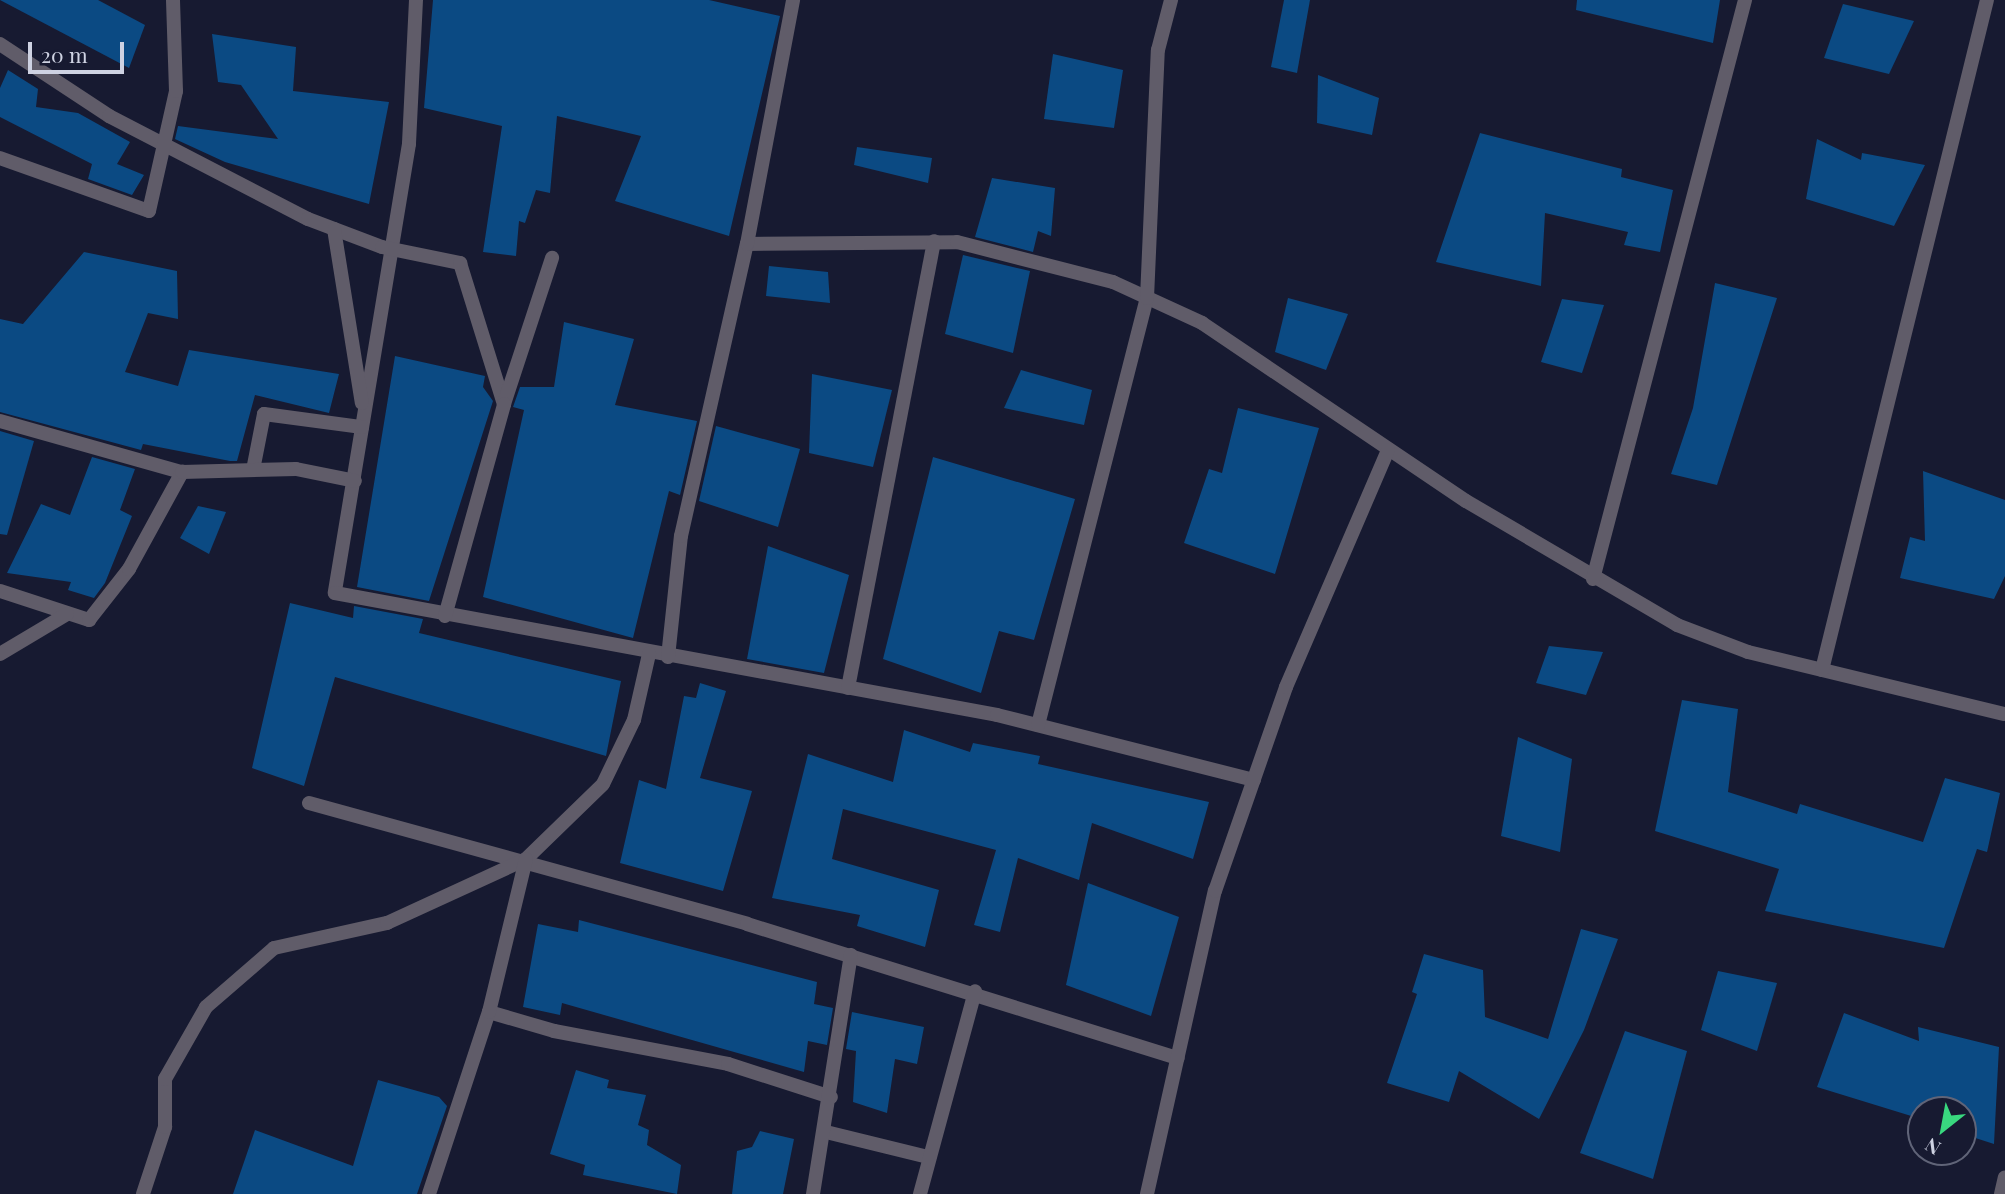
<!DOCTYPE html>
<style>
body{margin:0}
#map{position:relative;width:2005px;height:1194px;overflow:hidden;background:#171a31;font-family:"Playfair Display",serif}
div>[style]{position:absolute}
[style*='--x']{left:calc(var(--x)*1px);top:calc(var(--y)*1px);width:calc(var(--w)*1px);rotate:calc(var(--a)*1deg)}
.building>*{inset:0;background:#0b4a83}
.minor>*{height:14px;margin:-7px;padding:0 7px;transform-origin:7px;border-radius:7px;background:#605c69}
span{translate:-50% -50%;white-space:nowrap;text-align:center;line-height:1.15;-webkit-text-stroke:7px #171a31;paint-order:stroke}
.north{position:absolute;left:1907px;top:1096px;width:70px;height:70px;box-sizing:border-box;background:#171a31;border:2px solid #606478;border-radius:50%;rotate:211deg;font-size:19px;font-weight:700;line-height:28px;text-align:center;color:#ced2e2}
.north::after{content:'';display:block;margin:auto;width:24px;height:32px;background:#39d87f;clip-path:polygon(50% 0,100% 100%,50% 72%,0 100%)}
.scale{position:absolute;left:28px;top:42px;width:96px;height:32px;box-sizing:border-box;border:4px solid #ced2e2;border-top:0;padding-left:9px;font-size:21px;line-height:24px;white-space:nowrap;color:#ced2e2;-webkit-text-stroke:5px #171a31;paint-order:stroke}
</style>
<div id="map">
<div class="building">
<div style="clip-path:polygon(0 0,98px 0,145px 25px,129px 68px)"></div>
<div style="clip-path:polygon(433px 0,709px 0,780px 16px,729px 236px,615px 201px,641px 136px,557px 116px,550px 193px,536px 190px,525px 223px,519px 221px,516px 256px,483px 252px,502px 126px,424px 108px)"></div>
<div style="clip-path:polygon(1284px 0,1310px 0,1297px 73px,1271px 67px)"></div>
<div style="clip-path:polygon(1577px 0,1720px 0,1713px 43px,1576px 10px)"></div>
<div style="clip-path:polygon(1843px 4px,1914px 21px,1889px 74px,1824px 58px)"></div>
<div style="clip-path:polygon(212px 34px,296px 47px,293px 91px,389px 102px,369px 204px,225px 162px,175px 139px,178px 126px,278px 139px,241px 85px,218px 82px)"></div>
<div style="clip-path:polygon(1053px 54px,1123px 70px,1114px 128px,1044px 119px)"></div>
<div style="clip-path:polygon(8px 70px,38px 89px,36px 107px,78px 113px,130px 142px,117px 164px,144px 175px,132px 195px,88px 179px,92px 164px,0 117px,0 88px)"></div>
<div style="clip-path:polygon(1318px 75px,1379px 98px,1372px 135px,1317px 123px)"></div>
<div style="clip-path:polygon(1480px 133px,1622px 169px,1621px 177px,1673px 190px,1660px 252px,1624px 245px,1628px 232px,1545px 213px,1541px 286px,1436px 262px)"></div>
<div style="clip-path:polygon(1817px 139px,1861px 160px,1862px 153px,1925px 165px,1894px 226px,1806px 199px)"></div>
<div style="clip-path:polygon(857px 147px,932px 158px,928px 183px,854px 165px)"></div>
<div style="clip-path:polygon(992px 178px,1055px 188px,1051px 236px,1038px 231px,1033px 252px,975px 237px)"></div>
<div style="clip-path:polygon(84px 252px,177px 271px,178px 319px,148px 313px,125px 372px,178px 386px,189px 350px,339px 374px,329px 413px,255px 395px,237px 461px,230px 461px,143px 444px,141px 450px,0 412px,0 319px,23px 324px)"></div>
<div style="clip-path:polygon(963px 255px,1030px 271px,1013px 353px,945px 334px)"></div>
<div style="clip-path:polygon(769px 266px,828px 272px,830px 303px,766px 296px)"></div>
<div style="clip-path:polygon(1715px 283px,1777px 298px,1717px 485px,1671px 474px,1693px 408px)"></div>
<div style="clip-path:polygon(1288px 298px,1348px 314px,1326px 370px,1275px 352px)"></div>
<div style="clip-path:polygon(1562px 299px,1604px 305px,1582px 373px,1541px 362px)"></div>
<div style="clip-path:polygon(564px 322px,634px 339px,615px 405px,697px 421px,680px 495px,669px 491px,633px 638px,483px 597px,524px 410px,513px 407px,520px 387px,554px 387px)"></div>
<div style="clip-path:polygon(395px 356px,485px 376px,483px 387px,493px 401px,429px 601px,357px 587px)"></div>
<div style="clip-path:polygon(1021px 370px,1092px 390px,1084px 425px,1004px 408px)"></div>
<div style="clip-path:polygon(812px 374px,892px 390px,873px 467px,809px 453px)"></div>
<div style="clip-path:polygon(1238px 408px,1319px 428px,1275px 574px,1184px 543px,1209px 469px,1222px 473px)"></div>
<div style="clip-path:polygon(716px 426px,800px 449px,778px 527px,699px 501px)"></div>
<div style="clip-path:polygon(0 431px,34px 441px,7px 535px,0 534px)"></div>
<div style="clip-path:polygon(92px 457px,135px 469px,120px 510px,132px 516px,105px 583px,94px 598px,68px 590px,71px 582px,7px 573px,41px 504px,70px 515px)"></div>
<div style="clip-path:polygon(933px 457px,1075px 499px,1034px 640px,999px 631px,981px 693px,883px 659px)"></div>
<div style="clip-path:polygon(1923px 471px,2005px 500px,2005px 576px,1994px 599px,1900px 578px,1910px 537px,1925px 541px)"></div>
<div style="clip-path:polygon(198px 506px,226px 512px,209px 554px,180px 538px)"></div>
<div style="clip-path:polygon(768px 546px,849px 575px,824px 673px,747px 659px)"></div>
<div style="clip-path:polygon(290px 603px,353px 618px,354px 606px,423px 619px,419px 633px,621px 681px,606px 756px,335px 677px,304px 786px,252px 768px)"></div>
<div style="clip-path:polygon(1549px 646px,1603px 652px,1586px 695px,1536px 683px)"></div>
<div style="clip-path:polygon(700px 683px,726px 691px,700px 778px,752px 791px,723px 891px,620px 863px,639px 780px,666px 789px,684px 696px,696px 698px)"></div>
<div style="clip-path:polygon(1682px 700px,1738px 709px,1728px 792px,1797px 814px,1800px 804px,1923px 842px,1945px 778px,2000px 793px,1987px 852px,1977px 849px,1944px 948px,1765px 911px,1779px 869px,1655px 831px)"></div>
<div style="clip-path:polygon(904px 730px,970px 752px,973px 743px,1040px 756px,1038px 764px,1209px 802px,1193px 859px,1092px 823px,1079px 880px,1018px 858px,1000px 932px,974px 925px,996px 850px,843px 809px,832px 859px,939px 890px,925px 947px,857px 926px,860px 915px,772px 898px,808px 754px,893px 782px)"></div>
<div style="clip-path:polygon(1518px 737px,1572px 759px,1560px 852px,1501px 836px)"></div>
<div style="clip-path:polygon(1088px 883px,1179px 917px,1151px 1016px,1066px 985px)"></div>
<div style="clip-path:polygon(579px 920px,817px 982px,814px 1004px,833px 1008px,827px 1045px,808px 1041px,804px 1072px,562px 1003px,560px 1015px,523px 1007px,538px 924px,578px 932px)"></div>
<div style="clip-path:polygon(1581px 929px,1618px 939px,1584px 1030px,1539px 1119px,1459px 1071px,1449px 1102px,1387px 1083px,1417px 994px,1412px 992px,1424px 954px,1483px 970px,1485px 1017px,1548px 1039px)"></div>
<div style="clip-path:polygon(1718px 971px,1777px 983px,1757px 1051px,1701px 1030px)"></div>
<div style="clip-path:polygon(852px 1012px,924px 1027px,917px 1064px,895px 1059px,887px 1113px,853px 1102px,856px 1051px,846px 1049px)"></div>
<div style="clip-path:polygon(1844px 1013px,1919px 1041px,1918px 1027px,1999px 1047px,1994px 1144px,1963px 1134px,1963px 1110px,1921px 1110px,1921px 1119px,1817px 1087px)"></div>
<div style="clip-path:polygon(1625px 1031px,1687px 1051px,1653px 1179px,1580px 1153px)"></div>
<div style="clip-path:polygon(576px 1070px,609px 1080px,607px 1088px,646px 1095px,638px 1125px,649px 1130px,647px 1145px,681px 1165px,677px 1194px,583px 1175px,585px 1165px,550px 1154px)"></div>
<div style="clip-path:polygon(378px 1080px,439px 1097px,447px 1106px,417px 1194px,233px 1194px,255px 1130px,353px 1166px)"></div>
<div style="clip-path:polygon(760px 1131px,794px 1139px,783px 1194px,732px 1194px,737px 1151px,752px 1147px)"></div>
</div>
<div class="minor">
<div style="--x:416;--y:0;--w:144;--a:92.8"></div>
<div style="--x:409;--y:144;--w:455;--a:99.4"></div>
<div style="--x:335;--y:593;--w:673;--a:10.44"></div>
<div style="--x:997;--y:715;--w:265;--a:14.2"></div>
<div style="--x:0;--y:44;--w:131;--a:33.4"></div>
<div style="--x:109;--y:116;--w:224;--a:27.4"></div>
<div style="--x:308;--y:219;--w:79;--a:20.7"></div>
<div style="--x:382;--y:247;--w:80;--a:11.6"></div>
<div style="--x:460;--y:263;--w:148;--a:72.7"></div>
<div style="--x:504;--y:404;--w:154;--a:-71.8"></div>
<div style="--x:0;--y:158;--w:158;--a:19.6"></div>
<div style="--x:149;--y:211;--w:123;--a:-77.3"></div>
<div style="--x:176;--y:91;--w:91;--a:-91.9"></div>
<div style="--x:334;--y:229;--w:176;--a:80.9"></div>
<div style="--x:747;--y:244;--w:210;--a:-0.5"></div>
<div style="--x:957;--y:242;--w:161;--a:14.4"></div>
<div style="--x:1113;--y:282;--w:98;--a:24.7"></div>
<div style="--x:1202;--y:323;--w:318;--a:34"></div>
<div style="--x:1466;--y:501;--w:245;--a:30.4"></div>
<div style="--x:1677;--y:625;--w:76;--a:20.8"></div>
<div style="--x:1748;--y:652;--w:264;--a:13.6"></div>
<div style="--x:0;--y:421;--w:189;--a:15.7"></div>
<div style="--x:253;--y:470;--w:57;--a:-78.9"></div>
<div style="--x:264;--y:414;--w:99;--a:7.6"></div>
<div style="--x:1593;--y:579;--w:599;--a:-75.29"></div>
<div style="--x:0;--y:591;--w:94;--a:18"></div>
<div style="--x:89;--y:620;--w:65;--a:-51.9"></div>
<div style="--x:129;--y:569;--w:111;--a:-61.3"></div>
<div style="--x:182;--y:472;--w:114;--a:-1.5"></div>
<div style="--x:296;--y:469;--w:60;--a:11.5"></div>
<div style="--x:445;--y:616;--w:220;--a:-74.4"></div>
<div style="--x:0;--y:654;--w:78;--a:-30.8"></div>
<div style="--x:668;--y:657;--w:122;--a:-83.9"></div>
<div style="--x:681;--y:536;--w:299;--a:-77.3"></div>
<div style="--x:747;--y:244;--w:248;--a:-79.3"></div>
<div style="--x:1822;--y:670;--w:690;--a:-76.17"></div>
<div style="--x:848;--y:688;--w:455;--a:-79.1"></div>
<div style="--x:1038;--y:725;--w:441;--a:-75.7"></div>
<div style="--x:1147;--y:298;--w:248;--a:-87.5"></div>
<div style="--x:1158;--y:50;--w:52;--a:-75.4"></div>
<div style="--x:309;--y:803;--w:454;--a:15.4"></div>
<div style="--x:747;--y:924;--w:451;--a:17.3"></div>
<div style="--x:489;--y:1012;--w:68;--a:16.3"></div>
<div style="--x:554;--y:1031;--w:177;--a:10.7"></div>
<div style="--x:728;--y:1064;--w:108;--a:17.8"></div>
<div style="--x:826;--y:1132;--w:105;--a:13.8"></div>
<div style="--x:143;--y:1194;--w:71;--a:-71.8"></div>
<div style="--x:165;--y:1127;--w:48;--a:-90"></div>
<div style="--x:165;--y:1079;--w:83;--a:-60.3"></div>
<div style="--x:206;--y:1007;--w:90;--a:-40.9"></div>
<div style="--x:274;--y:948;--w:116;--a:-12.5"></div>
<div style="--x:387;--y:923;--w:153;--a:-24.7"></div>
<div style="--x:526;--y:859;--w:107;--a:-44.2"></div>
<div style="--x:603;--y:784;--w:71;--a:-64.2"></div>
<div style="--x:634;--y:720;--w:68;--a:-77.2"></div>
<div style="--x:429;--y:1194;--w:192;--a:-71.8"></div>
<div style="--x:489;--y:1012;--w:157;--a:-76.4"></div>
<div style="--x:813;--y:1194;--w:242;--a:-81"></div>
<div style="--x:920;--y:1194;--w:210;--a:-74.8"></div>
<div style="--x:1147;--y:1194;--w:311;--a:-77.4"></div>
<div style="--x:1215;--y:891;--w:216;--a:-70.8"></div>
<div style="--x:1286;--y:687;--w:258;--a:-66.7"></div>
<div style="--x:2001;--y:1194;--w:17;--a:-77"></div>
</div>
<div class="north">N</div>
<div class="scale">20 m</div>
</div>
